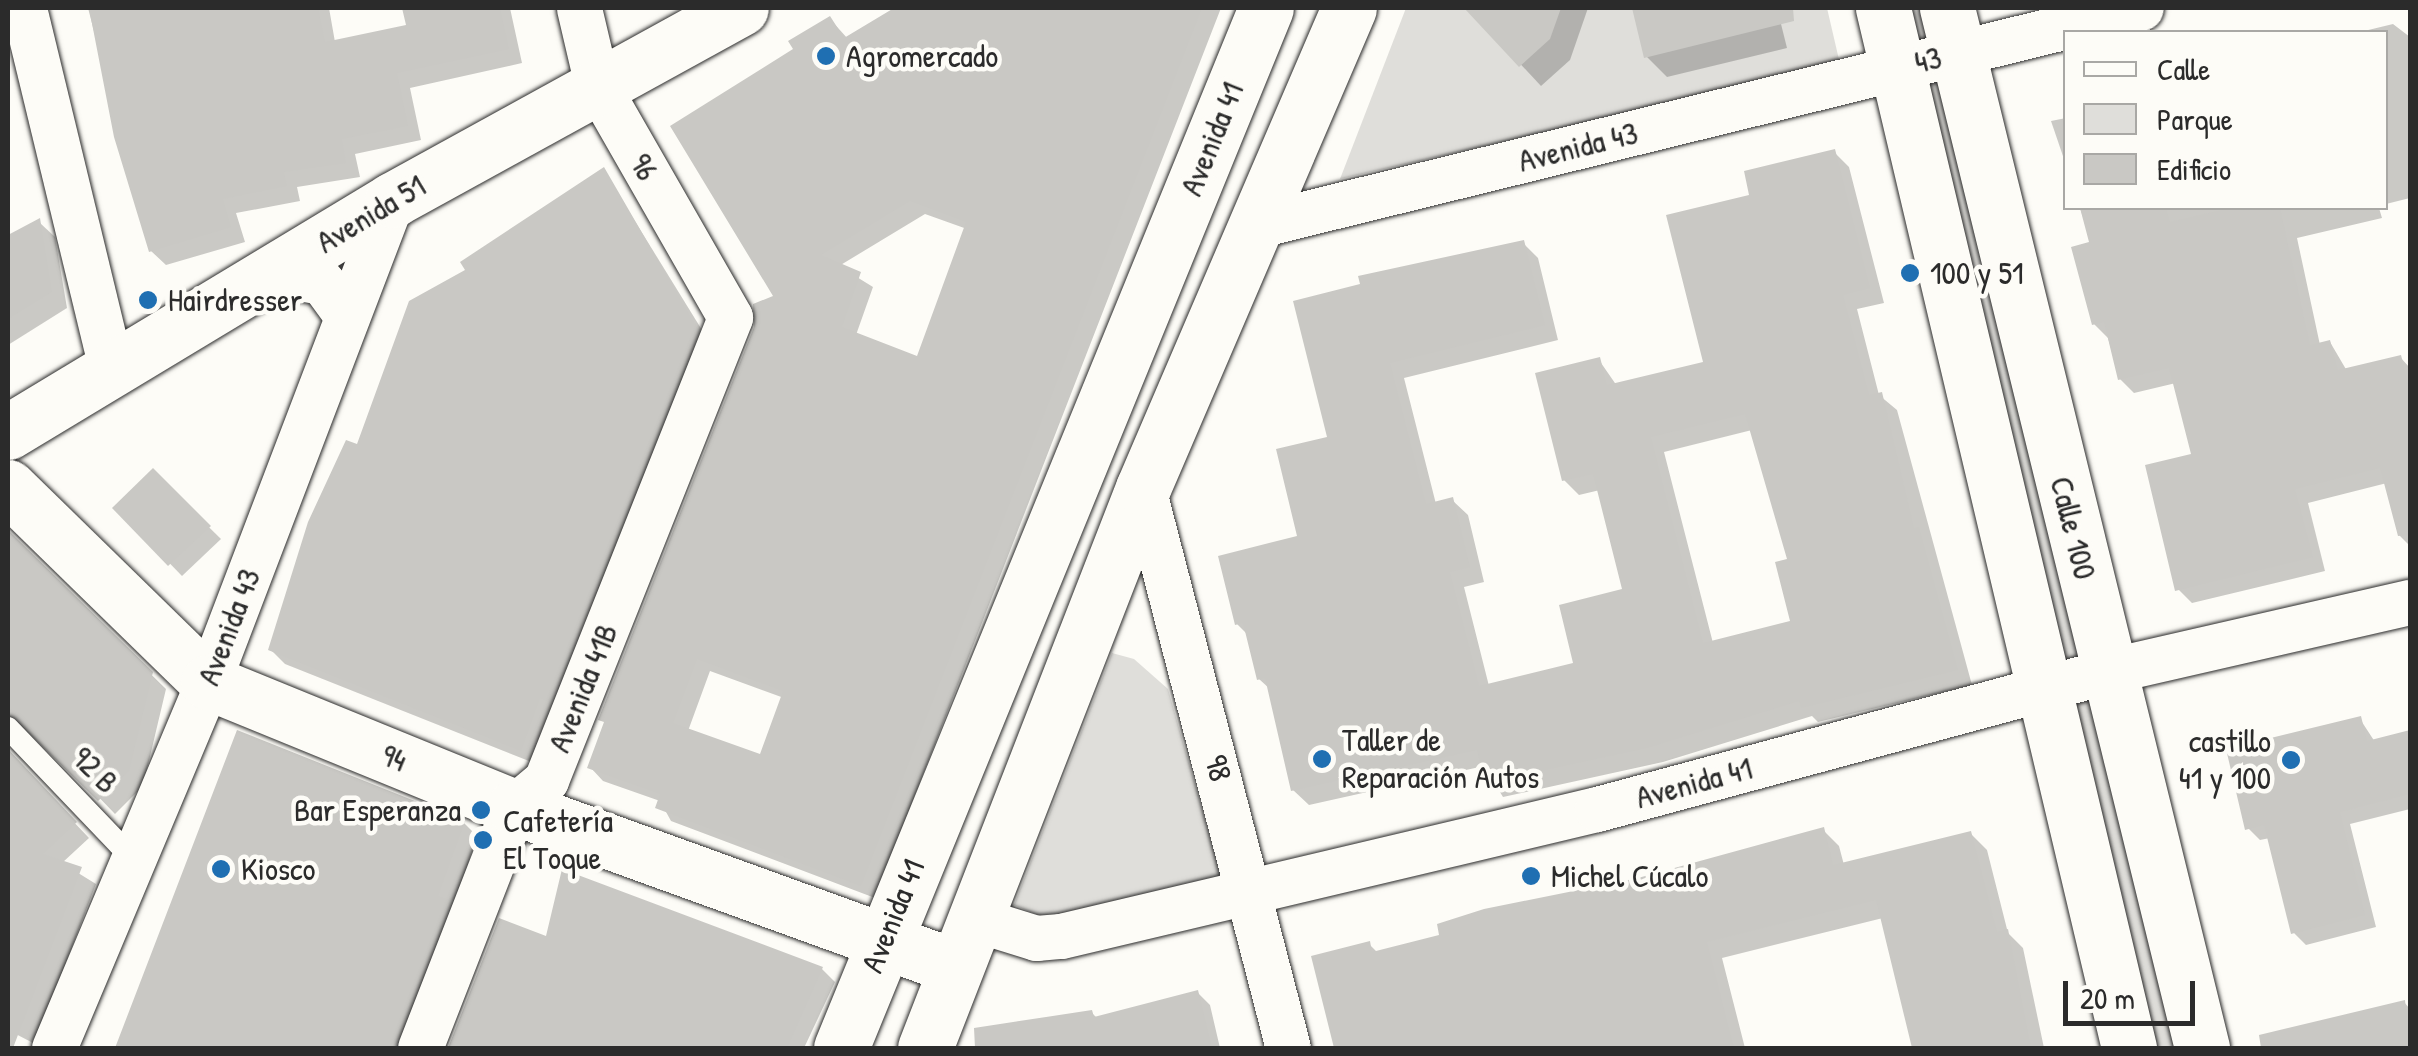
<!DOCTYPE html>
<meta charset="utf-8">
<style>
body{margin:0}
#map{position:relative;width:2418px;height:1056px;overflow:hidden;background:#fdfcf7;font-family:"Patrick Hand",sans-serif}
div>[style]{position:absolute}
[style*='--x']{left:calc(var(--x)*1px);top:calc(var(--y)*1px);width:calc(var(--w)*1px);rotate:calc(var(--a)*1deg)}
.green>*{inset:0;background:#dfdeda}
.shadow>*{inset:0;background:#0003}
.building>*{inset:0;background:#c9c8c4}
.roads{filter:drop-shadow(0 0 2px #2b2b2b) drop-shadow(0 0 2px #2b2b2b)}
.lane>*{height:22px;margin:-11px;padding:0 11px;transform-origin:11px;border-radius:11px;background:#fdfcf7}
.street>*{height:45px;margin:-22.5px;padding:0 22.5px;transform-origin:22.5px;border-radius:22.5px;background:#fdfcf7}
.secondary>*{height:55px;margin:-27.5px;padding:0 27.5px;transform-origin:27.5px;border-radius:27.5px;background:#fdfcf7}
.primary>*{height:55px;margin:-27.5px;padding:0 27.5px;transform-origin:27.5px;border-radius:27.5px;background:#fdfcf7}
.dots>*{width:28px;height:28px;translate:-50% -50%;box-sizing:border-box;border:5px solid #fdfcf7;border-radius:50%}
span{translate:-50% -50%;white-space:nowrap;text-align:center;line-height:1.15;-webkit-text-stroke:9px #fdfcf7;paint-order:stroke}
.poi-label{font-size:32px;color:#2b2b2b}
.left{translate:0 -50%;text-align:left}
.right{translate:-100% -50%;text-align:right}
.street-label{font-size:32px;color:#2b2b2b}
.frame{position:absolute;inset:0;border:10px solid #2b2b2b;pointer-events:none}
.legend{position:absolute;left:2063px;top:30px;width:325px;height:180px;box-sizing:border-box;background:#fdfcf7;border:2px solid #a9a8a5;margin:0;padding:12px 18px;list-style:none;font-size:30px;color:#2b2b2b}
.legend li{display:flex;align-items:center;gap:20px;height:50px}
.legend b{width:50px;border:2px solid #a9a8a5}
.scale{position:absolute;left:2063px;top:981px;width:132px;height:45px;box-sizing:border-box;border:5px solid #2b2b2b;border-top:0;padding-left:12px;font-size:30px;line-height:35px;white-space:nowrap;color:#2b2b2b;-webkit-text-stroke:8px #fdfcf7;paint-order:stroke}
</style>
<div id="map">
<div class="green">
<div style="clip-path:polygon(1406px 8px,1827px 8px,1840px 64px,1340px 179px)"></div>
<div style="clip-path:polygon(1907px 8px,1923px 8px,2176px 1048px,2155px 1048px)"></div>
<div style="clip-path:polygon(1112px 653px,1134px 659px,1168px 689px,1222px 880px,1051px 921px,1014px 905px)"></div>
</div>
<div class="shadow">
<div style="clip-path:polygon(88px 8px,329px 8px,335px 42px,409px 27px,405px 8px,510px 8px,522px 63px,410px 88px,421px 140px,355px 154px,360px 177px,297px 187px,300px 201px,236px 213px,245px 242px,166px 265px,151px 251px)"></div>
<div style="clip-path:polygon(evenodd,899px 8px,1221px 8px,875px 898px,671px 821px,660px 801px,603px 781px,590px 767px,776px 297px,796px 50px,830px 19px,848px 39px,899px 8px,925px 214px,967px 229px,919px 360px,856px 335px,873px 287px,839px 266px,925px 214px,899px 8px,710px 671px,784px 698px,762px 758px,688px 731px,710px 671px)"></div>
<div style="clip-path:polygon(1468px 8px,1588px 8px,1570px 60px,1541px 86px)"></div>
<div style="clip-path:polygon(1634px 8px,1777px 8px,1787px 48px,1667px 77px,1646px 56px)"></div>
<div style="clip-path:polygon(2393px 24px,2410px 37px,2410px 198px,2386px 204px,2386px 32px,2360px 32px)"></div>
<div style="clip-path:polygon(2066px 118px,2066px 165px,2051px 121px)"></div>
<div style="clip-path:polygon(evenodd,1834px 152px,1849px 167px,1884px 303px,1857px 309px,1879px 395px,1897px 410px,1972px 685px,1818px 722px,1812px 716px,1663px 762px,1503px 797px,1484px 766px,1309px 805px,1293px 790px,1271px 690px,1259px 679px,1248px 635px,1237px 624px,1300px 538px,1330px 439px,1296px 303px,1523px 243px,1538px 258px,1558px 340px,1404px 378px,1436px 504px,1452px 500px,1468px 515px,1484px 582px,1464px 587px,1489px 686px,1576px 665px,1625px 590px,1600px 490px,1579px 495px,1564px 480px,1599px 360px,1617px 386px,1706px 364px,1752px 196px,1834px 152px,1752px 430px,1790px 561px,1793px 623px,1713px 643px,1664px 452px,1752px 430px)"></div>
<div style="clip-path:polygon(604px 171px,710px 343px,534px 763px,285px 664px,271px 650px,358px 447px,468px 271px)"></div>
<div style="clip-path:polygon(2080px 208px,2379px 208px,2382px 218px,2297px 238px,2320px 345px,2330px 342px,2347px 371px,2401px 358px,2410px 368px,2410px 546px,2400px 536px,2387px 483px,2308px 503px,2325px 571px,2192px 603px,2178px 589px,2194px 456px,2176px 383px,2134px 393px,2120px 379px,2108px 338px,2094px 324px,2092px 244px)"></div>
<div style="clip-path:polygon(39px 222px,55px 237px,67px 308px,8px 345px,8px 238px)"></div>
<div style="clip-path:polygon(153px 472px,221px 539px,182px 576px,116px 508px)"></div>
<div style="clip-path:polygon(8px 534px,166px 689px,143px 786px,115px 814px,35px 731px,19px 727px,8px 738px)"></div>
<div style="clip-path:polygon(2360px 719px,2375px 742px,2410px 733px,2410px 809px,2350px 824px,2376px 927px,2306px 945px,2294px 933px,2270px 838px,2260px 840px,2248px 828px)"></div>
<div style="clip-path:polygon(238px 733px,464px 823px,477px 836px,409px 1048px,120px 1048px)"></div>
<div style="clip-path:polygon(8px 739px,11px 756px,89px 838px,62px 863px,96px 884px,35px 1044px,8px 1030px,8px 934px,16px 922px,8px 912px)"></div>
<div style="clip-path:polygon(1823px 830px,1839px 846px,1844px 865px,1971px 834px,1987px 850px,2008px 933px,2023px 948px,2044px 1048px,1915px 1048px,1883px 918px,1722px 958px,1745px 1048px,1335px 1048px,1314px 958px,1369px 944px,1378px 953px)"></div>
<div style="clip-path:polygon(500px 921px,548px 939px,822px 969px,835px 982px,804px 1048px,451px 1048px)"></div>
<div style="clip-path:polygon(1198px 993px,1210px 1005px,1220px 1048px,1028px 1048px,1039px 1020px,1091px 1012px,1097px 1018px)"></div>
<div style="clip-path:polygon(2404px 1002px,2410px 1009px,2410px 1048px,2268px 1048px,2264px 1037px)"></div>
</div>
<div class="building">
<div style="clip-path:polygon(89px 8px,318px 8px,325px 42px,406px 25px,402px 8px,500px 8px,509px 49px,397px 73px,408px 126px,342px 139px,346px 163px,284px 172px,287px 186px,223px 199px,231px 227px,149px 252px,114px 137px)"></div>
<div style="clip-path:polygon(evenodd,894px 8px,1202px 8px,861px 886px,655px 808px,660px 794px,587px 768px,604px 722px,598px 720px,754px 327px,753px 304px,773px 296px,670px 126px,793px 49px,788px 41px,830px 16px,844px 38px,894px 8px,910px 201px,966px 222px,917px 356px,842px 327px,861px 272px,821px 255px,910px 201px,894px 8px,697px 659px,783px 691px,760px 754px,673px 723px,697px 659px)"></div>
<div style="clip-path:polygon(1464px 8px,1561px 8px,1550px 39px,1519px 67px)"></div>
<div style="clip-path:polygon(1632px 8px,1793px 8px,1794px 21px,1644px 58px)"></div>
<div style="clip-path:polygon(evenodd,1835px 149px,1870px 288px,1843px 295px,1869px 395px,1882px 392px,1914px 528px,1919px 527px,1958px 670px,1801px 708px,1799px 701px,1647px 748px,1485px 783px,1477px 750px,1291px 791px,1265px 678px,1257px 680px,1243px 623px,1235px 625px,1218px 556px,1297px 536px,1276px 449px,1327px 437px,1293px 301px,1360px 284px,1358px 276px,1524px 240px,1545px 325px,1390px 363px,1426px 504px,1453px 497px,1470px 567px,1450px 572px,1479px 686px,1573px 663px,1559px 605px,1622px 589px,1593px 474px,1562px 481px,1535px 373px,1600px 357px,1607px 385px,1703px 362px,1666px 215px,1749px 195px,1744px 171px,1835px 149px,1745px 414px,1787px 559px,1775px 562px,1790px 621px,1703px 643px,1651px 437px,1745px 414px)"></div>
<div style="clip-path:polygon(604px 167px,697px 328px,549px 702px,540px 698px,521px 751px,268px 650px,308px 522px,346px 440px,357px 444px,409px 301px,465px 270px,460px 262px)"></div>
<div style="clip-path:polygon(2080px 208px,2166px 208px,2170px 222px,2230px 208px,2280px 208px,2310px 345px,2330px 340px,2338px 370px,2401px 355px,2410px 392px,2410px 535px,2398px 536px,2380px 468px,2295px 489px,2313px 557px,2175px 591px,2145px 465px,2191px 454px,2169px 368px,2118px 380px,2104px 322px,2092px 325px,2071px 247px,2089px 242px)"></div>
<div style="clip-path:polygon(40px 218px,52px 292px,8px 319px,8px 235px)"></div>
<div style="clip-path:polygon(153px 468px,211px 526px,168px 566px,112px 508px)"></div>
<div style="clip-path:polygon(8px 530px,153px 672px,129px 771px,98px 801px,8px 713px)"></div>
<div style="clip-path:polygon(2361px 716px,2367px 741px,2410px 730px,2410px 794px,2340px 812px,2365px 915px,2291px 934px,2264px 825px,2245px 830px,2226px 749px)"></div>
<div style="clip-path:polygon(237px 730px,465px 821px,438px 896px,449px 900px,394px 1048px,115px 1048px)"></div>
<div style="clip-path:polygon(8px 749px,77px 822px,43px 854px,82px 867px,13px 1048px,8px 1048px)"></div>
<div style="clip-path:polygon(1824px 827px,1833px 865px,1971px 831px,1997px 932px,2008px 929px,2031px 1048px,1912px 1048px,1876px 900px,1707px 942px,1734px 1048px,1334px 1048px,1311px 956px,1370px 941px,1372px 952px,1439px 935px,1437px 924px,1484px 909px,1638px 878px)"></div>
<div style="clip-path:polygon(562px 869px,823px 967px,787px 1048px,448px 1048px,499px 918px,546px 936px)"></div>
<div style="clip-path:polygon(1198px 990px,1212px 1048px,975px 1048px,974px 1028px,1092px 1010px,1094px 1017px)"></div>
<div style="clip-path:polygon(2405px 1000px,2410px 1048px,2261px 1048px,2259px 1035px)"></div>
</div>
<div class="roads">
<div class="lane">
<div style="--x:8;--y:728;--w:181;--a:46.3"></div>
</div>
<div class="street">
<div style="--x:24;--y:8;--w:374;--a:76.4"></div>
<div style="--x:1258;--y:225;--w:909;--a:-13.81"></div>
<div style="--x:273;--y:273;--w:50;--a:10.4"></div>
<div style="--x:322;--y:282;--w:42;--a:53.7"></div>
<div style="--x:1143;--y:488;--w:578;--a:75.48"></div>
<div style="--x:975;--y:919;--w:64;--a:17.3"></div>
<div style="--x:1036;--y:938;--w:25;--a:-5"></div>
<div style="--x:1061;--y:936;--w:551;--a:-13.33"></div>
<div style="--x:1597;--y:809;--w:529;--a:-15.11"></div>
<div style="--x:2108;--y:671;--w:310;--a:-12.9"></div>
<div style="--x:54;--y:1048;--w:397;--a:-67.2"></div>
<div style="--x:208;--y:682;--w:516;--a:-69.11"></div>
<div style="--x:420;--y:1048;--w:259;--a:-68.7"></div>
<div style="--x:514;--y:807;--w:42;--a:-40.2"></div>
<div style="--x:546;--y:780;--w:498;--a:-68.3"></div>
<div style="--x:730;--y:317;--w:267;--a:-119.8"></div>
<div style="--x:597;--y:85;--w:79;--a:-103.2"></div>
</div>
<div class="secondary">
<div style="--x:8;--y:487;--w:279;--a:44.3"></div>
<div style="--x:208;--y:682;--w:331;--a:22.2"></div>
<div style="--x:514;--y:807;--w:470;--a:19.9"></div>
</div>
<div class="primary">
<div style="--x:1883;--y:8;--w:1069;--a:76.69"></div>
<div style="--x:1947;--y:8;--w:1071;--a:76.22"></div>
<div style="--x:8;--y:432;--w:449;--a:-31.1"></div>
<div style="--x:392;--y:200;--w:398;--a:-28.8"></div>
<div style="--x:841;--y:1048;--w:1123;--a:-67.77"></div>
<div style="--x:925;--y:1048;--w:601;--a:-68.73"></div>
<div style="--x:1143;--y:488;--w:522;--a:-66.77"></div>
</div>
</div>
<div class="dots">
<div style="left:826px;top:56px;background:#1f6fb2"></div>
<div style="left:1910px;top:273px;background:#1f6fb2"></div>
<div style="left:148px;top:300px;background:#1f6fb2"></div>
<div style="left:1322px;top:759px;background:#1f6fb2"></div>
<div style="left:2291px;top:760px;background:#1f6fb2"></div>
<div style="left:481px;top:810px;background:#1f6fb2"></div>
<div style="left:483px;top:840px;background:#1f6fb2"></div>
<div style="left:221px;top:869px;background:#1f6fb2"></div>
<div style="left:1531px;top:876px;background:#1f6fb2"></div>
</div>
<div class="poi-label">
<span class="left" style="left:846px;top:56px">Agromercado</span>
<span class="left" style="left:1930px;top:273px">100 y 51</span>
<span class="left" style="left:168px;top:300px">Hairdresser</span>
<span class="left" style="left:1342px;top:759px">Taller de<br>Reparación Autos</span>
<span class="right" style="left:2271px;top:760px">castillo<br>41 y 100</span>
<span class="right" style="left:461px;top:810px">Bar Esperanza</span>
<span class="left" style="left:503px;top:840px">Cafetería<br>El Toque</span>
<span class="left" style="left:241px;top:869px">Kiosco</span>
<span class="left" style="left:1551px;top:876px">Michel Cúcalo</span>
</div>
<div class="street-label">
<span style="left:1928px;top:60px;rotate:-15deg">43</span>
<span style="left:1212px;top:139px;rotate:-68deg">Avenida 41</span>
<span style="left:1578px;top:147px;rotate:-14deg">Avenida 43</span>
<span style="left:644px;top:167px;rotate:60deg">96</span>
<span style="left:371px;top:214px;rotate:-31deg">Avenida 51</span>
<span style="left:2073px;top:528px;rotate:76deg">Calle 100</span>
<span style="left:229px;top:627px;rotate:-69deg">Avenida 43</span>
<span style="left:583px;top:688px;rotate:-68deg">Avenida 41B</span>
<span style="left:394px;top:758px;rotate:22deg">94</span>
<span style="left:1218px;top:768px;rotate:75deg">98</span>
<span style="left:95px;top:770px;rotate:45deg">92 B</span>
<span style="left:1694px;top:783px;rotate:-15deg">Avenida 41</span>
<span style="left:893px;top:916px;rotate:-68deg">Avenida 41</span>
</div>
<div class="frame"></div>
<ul class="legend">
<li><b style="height:12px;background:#fdfcf7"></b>Calle</li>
<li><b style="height:28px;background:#dfdeda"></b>Parque</li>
<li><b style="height:28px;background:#c9c8c4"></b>Edificio</li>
</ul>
<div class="scale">20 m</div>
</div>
